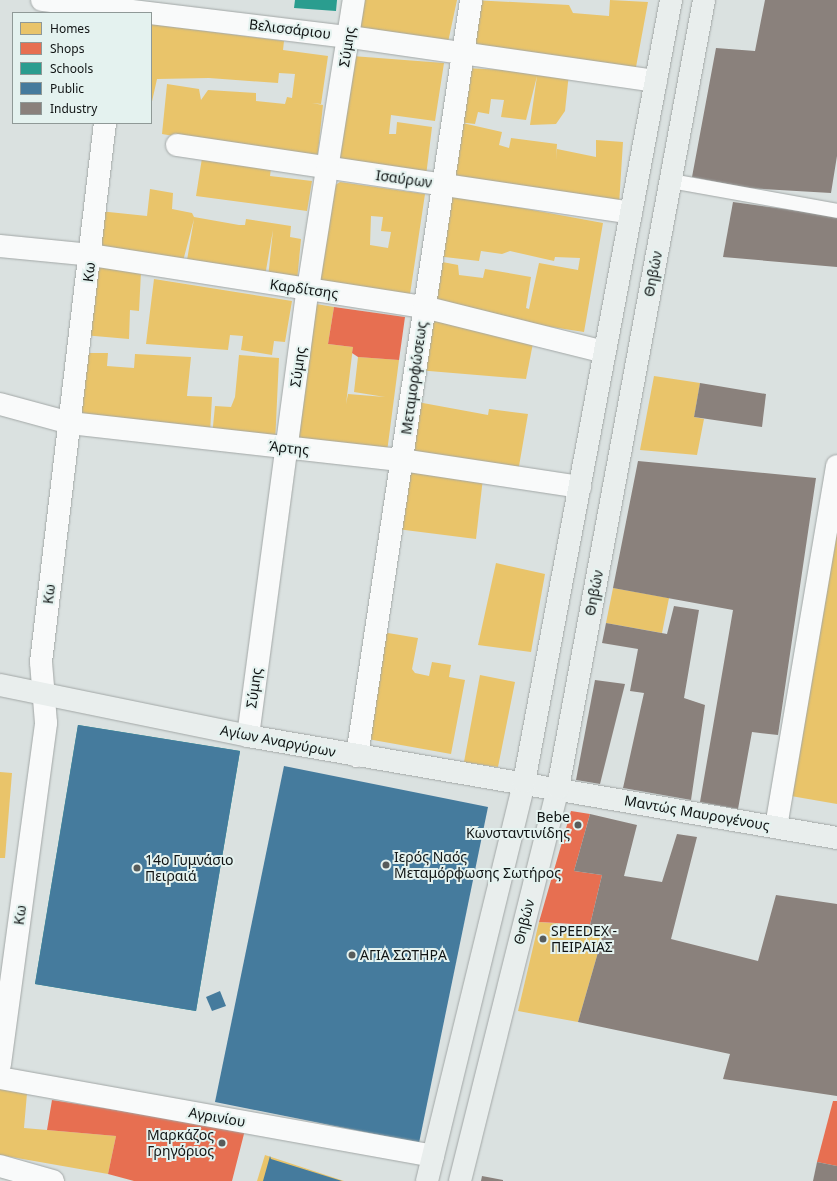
<!DOCTYPE html>
<meta charset="utf-8">
<style>
body{margin:0}
#map{position:relative;width:837px;height:1181px;overflow:hidden;background:#dae1e0;font-family:"Noto Sans",sans-serif}
div>[style]{position:absolute}
[style*='--x']{left:calc(var(--x)*1px);top:calc(var(--y)*1px);width:calc(var(--w)*1px);rotate:calc(var(--a)*1deg)}
.homes>*{inset:0;background:#e9c46a}
.shops>*{inset:0;background:#e76f51}
.schools>*{inset:0;background:#2a9d8f}
.public>*{inset:0;background:#457b9d}
.industry>*{inset:0;background:#8a817c}
.roads{filter:drop-shadow(0 0 1px #a2a7a6) drop-shadow(0 0 1px #a2a7a6)}
.lane>*{height:14px;margin:-7px;padding:0 7px;transform-origin:7px;border-radius:7px;background:#f9fafa}
.street>*{height:22px;margin:-11px;padding:0 11px;transform-origin:11px;border-radius:11px;background:#f9fafa}
.secondary>*{height:22px;margin:-11px;padding:0 11px;transform-origin:11px;border-radius:11px;background:#e9eeed}
.dots>*{width:11px;height:11px;translate:-50% -50%;box-sizing:border-box;border:2px solid #e4f2ef;border-radius:50%}
span{translate:-50% -50%;white-space:nowrap;text-align:center;line-height:1.15;-webkit-text-stroke:4px #e4f2ef;paint-order:stroke}
.street-label{font-size:14px;color:#101414}
.poi-label{font-size:14px;color:#101414}
.right{translate:-100% -50%;text-align:right}
.left{translate:0 -50%;text-align:left}
.legend{position:absolute;left:12px;top:12px;width:140px;height:112px;box-sizing:border-box;background:#e4f2ef;border:1px solid #8f9997;margin:0;padding:5px 7px;list-style:none;font-size:12px;color:#101414}
.legend li{display:flex;align-items:center;gap:8px;height:20px}
.legend b{width:20px;border:1px solid #8f9997}
</style>
<div id="map">
<div class="homes">
<div style="clip-path:polygon(362px 0,457px 0,447px 47px,355px 35px)"></div>
<div style="clip-path:polygon(472px 0,569px 5px,573px 13px,609px 16px,610px 0,648px 2px,636px 67px,567px 61px,470px 44px)"></div>
<div style="clip-path:polygon(151px 24px,284px 41px,283px 50px,328px 56px,321px 104px,312px 103px,323px 105px,317px 161px,162px 134px,167px 84px,199px 89px,201px 100px,208px 90px,256px 93px,256px 101px,285px 104px,287px 97px,292px 98px,295px 74px,279px 73px,278px 83px,209px 78px,157px 79px,151px 106px)"></div>
<div style="clip-path:polygon(352px 56px,444px 63px,435px 121px,391px 115px,389px 134px,396px 134px,397px 122px,432px 127px,426px 176px,337px 165px)"></div>
<div style="clip-path:polygon(465px 68px,569px 73px,565px 111px,556px 124px,530px 125px,537px 76px,526px 120px,501px 117px,504px 100px,491px 99px,489px 114px,478px 112px,475px 124px,458px 122px,502px 132px,499px 145px,509px 148px,511px 138px,557px 144px,556px 160px,557px 149px,596px 157px,596px 140px,623px 142px,619px 205px,442px 179px)"></div>
<div style="clip-path:polygon(202px 158px,271px 168px,270px 176px,312px 181px,307px 211px,196px 196px)"></div>
<div style="clip-path:polygon(evenodd,340px 182px,425px 194px,409px 301px,317px 287px,334px 186px,340px 182px,371px 216px,383px 217px,381px 231px,391px 232px,388px 248px,370px 245px,371px 216px)"></div>
<div style="clip-path:polygon(150px 189px,173px 193px,172px 209px,192px 213px,194px 217px,239px 225px,245px 225px,246px 219px,291px 226px,290px 237px,301px 239px,297px 281px,268px 278px,273px 230px,265px 276px,186px 266px,194px 219px,182px 265px,94px 251px,99px 211px,147px 216px)"></div>
<div style="clip-path:polygon(446px 194px,603px 223px,584px 332px,436px 309px,432px 260px,458px 265px,459px 275px,483px 278px,485px 269px,531px 277px,526px 308px,529px 309px,539px 263px,578px 270px,580px 258px,555px 257px,554px 261px,510px 251px,502px 254px,481px 251px,479px 261px,436px 256px)"></div>
<div style="clip-path:polygon(94px 265px,141px 272px,139px 311px,130px 310px,129px 339px,83px 335px)"></div>
<div style="clip-path:polygon(154px 279px,292px 301px,285px 342px,274px 341px,272px 355px,241px 350px,243px 336px,230px 335px,228px 350px,146px 344px)"></div>
<div style="clip-path:polygon(310px 303px,334px 307px,328px 344px,353px 347px,346px 404px,348px 394px,385px 397px,354px 392px,358px 357px,399px 360px,387px 452px,287px 445px)"></div>
<div style="clip-path:polygon(425px 319px,534px 338px,526px 379px,417px 370px)"></div>
<div style="clip-path:polygon(82px 353px,108px 353px,107px 366px,134px 368px,135px 354px,191px 357px,187px 396px,212px 397px,210px 433px,71px 416px)"></div>
<div style="clip-path:polygon(239px 355px,279px 358px,275px 444px,212px 436px,215px 406px,231px 407px,235px 397px)"></div>
<div style="clip-path:polygon(654px 376px,700px 383px,694px 417px,704px 419px,697px 455px,640px 450px)"></div>
<div style="clip-path:polygon(412px 401px,488px 415px,489px 409px,528px 414px,518px 472px,406px 455px)"></div>
<div style="clip-path:polygon(407px 468px,483px 478px,476px 539px,397px 529px)"></div>
<div style="clip-path:polygon(836px 534px,837px 534px,837px 804px,791px 796px)"></div>
<div style="clip-path:polygon(496px 563px,545px 574px,531px 652px,478px 645px)"></div>
<div style="clip-path:polygon(613px 588px,669px 598px,662px 633px,606px 623px)"></div>
<div style="clip-path:polygon(382px 632px,418px 638px,412px 669px,415px 673px,429px 676px,432px 662px,451px 665px,449px 677px,465px 680px,451px 754px,362px 738px)"></div>
<div style="clip-path:polygon(480px 675px,515px 682px,498px 767px,464px 762px)"></div>
<div style="clip-path:polygon(0 772px,12px 773px,5px 858px,0 858px)"></div>
<div style="clip-path:polygon(539px 922px,605px 928px,578px 1022px,518px 1011px)"></div>
<div style="clip-path:polygon(0 1089px,27px 1093px,24px 1128px,116px 1136px,108px 1174px,0 1155px)"></div>
<div style="clip-path:polygon(265px 1155px,344px 1181px,257px 1181px)"></div>
</div>
<div class="shops">
<div style="clip-path:polygon(334px 307px,405px 317px,399px 360px,358px 357px,352px 353px,353px 347px,328px 344px)"></div>
<div style="clip-path:polygon(571px 811px,590px 814px,574px 871px,602px 875px,590px 925px,539px 922px)"></div>
<div style="clip-path:polygon(52px 1100px,245px 1130px,232px 1181px,134px 1181px,108px 1174px,116px 1136px,47px 1130px)"></div>
<div style="clip-path:polygon(833px 1101px,837px 1101px,837px 1166px,817px 1162px)"></div>
</div>
<div class="schools">
<div style="clip-path:polygon(295px 0,337px 0,336px 11px,294px 8px)"></div>
<div style="clip-path:polygon(78px 725px,240px 751px,196px 1011px,35px 984px)"></div>
</div>
<div class="public">
<div style="clip-path:polygon(78px 725px,240px 751px,196px 1011px,35px 984px)"></div>
<div style="clip-path:polygon(284px 766px,488px 807px,419px 1143px,215px 1102px)"></div>
<div style="clip-path:polygon(220px 991px,226px 1006px,212px 1011px,206px 997px)"></div>
<div style="clip-path:polygon(270px 1156px,271px 1159px,342px 1181px,263px 1181px)"></div>
</div>
<div class="industry">
<div style="clip-path:polygon(765px 0,837px 0,837px 156px,831px 193px,747px 188px,692px 177px,716px 48px,755px 51px)"></div>
<div style="clip-path:polygon(733px 202px,837px 216px,837px 267px,723px 257px)"></div>
<div style="clip-path:polygon(700px 383px,766px 394px,762px 427px,694px 417px)"></div>
<div style="clip-path:polygon(638px 461px,816px 478px,778px 735px,752px 732px,738px 809px,700px 802px,733px 610px,613px 588px)"></div>
<div style="clip-path:polygon(674px 606px,699px 610px,684px 698px,705px 705px,691px 800px,623px 788px,644px 693px,630px 691px,638px 649px,602px 643px,606px 623px,667px 634px)"></div>
<div style="clip-path:polygon(595px 680px,625px 684px,600px 784px,576px 780px)"></div>
<div style="clip-path:polygon(590px 814px,637px 825px,624px 876px,662px 882px,677px 834px,697px 837px,671px 939px,758px 961px,776px 895px,837px 904px,837px 1096px,723px 1079px,730px 1054px,578px 1022px,605px 928px,590px 925px,602px 875px,574px 871px)"></div>
<div style="clip-path:polygon(817px 1162px,837px 1166px,837px 1181px,813px 1181px)"></div>
<div style="clip-path:polygon(482px 1176px,503px 1180px,503px 1181px,481px 1181px)"></div>
</div>
<div class="roads">
<div class="lane">
<div style="--x:671;--y:181;--w:169;--a:10.2"></div>
</div>
<div class="street">
<div style="--x:42;--y:0;--w:310;--a:6.9"></div>
<div style="--x:350;--y:37;--w:309;--a:8.2"></div>
<div style="--x:177;--y:145;--w:459;--a:8.5"></div>
<div style="--x:0;--y:246;--w:91;--a:5.6"></div>
<div style="--x:91;--y:255;--w:337;--a:8.9"></div>
<div style="--x:424;--y:307;--w:186;--a:14"></div>
<div style="--x:0;--y:404;--w:73;--a:15.2"></div>
<div style="--x:70;--y:423;--w:334;--a:6.4"></div>
<div style="--x:402;--y:460;--w:180;--a:8.6"></div>
<div style="--x:248;--y:736;--w:451;--a:-82.4"></div>
<div style="--x:308;--y:289;--w:293;--a:-81"></div>
<div style="--x:357;--y:756;--w:765;--a:-81.42"></div>
<div style="--x:776;--y:827;--w:366;--a:-80.4"></div>
<div style="--x:0;--y:1064;--w:344;--a:-82.3"></div>
<div style="--x:46;--y:723;--w:61;--a:-94.7"></div>
<div style="--x:41;--y:662;--w:543;--a:-83.23"></div>
<div style="--x:0;--y:1078;--w:440;--a:10.2"></div>
<div style="--x:0;--y:1166;--w:55;--a:15.8"></div>
</div>
<div class="secondary">
<div style="--x:0;--y:685;--w:253;--a:11.6"></div>
<div style="--x:248;--y:736;--w:598;--a:9.82"></div>
<div style="--x:427;--y:1181;--w:411;--a:-76.3"></div>
<div style="--x:524;--y:782;--w:796;--a:-79.35"></div>
<div style="--x:460;--y:1181;--w:405;--a:-76"></div>
<div style="--x:558;--y:788;--w:801;--a:-79.5"></div>
</div>
</div>
<div class="dots">
<div style="left:578px;top:825px;background:#575c5b"></div>
<div style="left:386px;top:865px;background:#575c5b"></div>
<div style="left:137px;top:868px;background:#575c5b"></div>
<div style="left:543px;top:939px;background:#575c5b"></div>
<div style="left:352px;top:955px;background:#575c5b"></div>
<div style="left:222px;top:1143px;background:#575c5b"></div>
</div>
<div class="street-label">
<span style="left:290px;top:29px;rotate:7deg">Βελισσάριου</span>
<span style="left:347px;top:47px;rotate:-81deg">Σύμης</span>
<span style="left:404px;top:179px;rotate:8deg">Ισαύρων</span>
<span style="left:89px;top:272px;rotate:-83deg">Κω</span>
<span style="left:653px;top:274px;rotate:-79deg">Θηβών</span>
<span style="left:304px;top:289px;rotate:8deg">Καρδίτσης</span>
<span style="left:298px;top:367px;rotate:-82deg">Σύμης</span>
<span style="left:414px;top:378px;rotate:-82deg">Μεταμορφώσεως</span>
<span style="left:289px;top:448px;rotate:6deg">Άρτης</span>
<span style="left:594px;top:593px;rotate:-79deg">Θηβών</span>
<span style="left:49px;top:594px;rotate:-83deg">Κω</span>
<span style="left:254px;top:688px;rotate:-82deg">Σύμης</span>
<span style="left:278px;top:741px;rotate:11deg">Αγίων Αναργύρων</span>
<span style="left:697px;top:813px;rotate:10deg">Μαντώς Μαυρογένους</span>
<span style="left:20px;top:915px;rotate:-82deg">Κω</span>
<span style="left:524px;top:922px;rotate:-76deg">Θηβών</span>
<span style="left:217px;top:1117px;rotate:10deg">Αγρινίου</span>
</div>
<div class="poi-label">
<span class="right" style="left:570px;top:825px">Bebe<br>Κωνσταντινίδης</span>
<span class="left" style="left:394px;top:865px">Ιερός Ναός<br>Μεταμόρφωσης Σωτήρος</span>
<span class="left" style="left:145px;top:868px">14ο Γυμνάσιο<br>Πειραιά</span>
<span class="left" style="left:551px;top:939px">SPEEDEX -<br>ΠΕΙΡΑΙΑΣ</span>
<span class="left" style="left:360px;top:955px">ΑΓΙΑ ΣΩΤΗΡΑ</span>
<span class="right" style="left:214px;top:1143px">Μαρκάζος<br>Γρηγόριος</span>
</div>
<ul class="legend">
<li><b style="height:11px;background:#e9c46a"></b>Homes</li>
<li><b style="height:11px;background:#e76f51"></b>Shops</li>
<li><b style="height:11px;background:#2a9d8f"></b>Schools</li>
<li><b style="height:11px;background:#457b9d"></b>Public</li>
<li><b style="height:11px;background:#8a817c"></b>Industry</li>
</ul>
</div>
